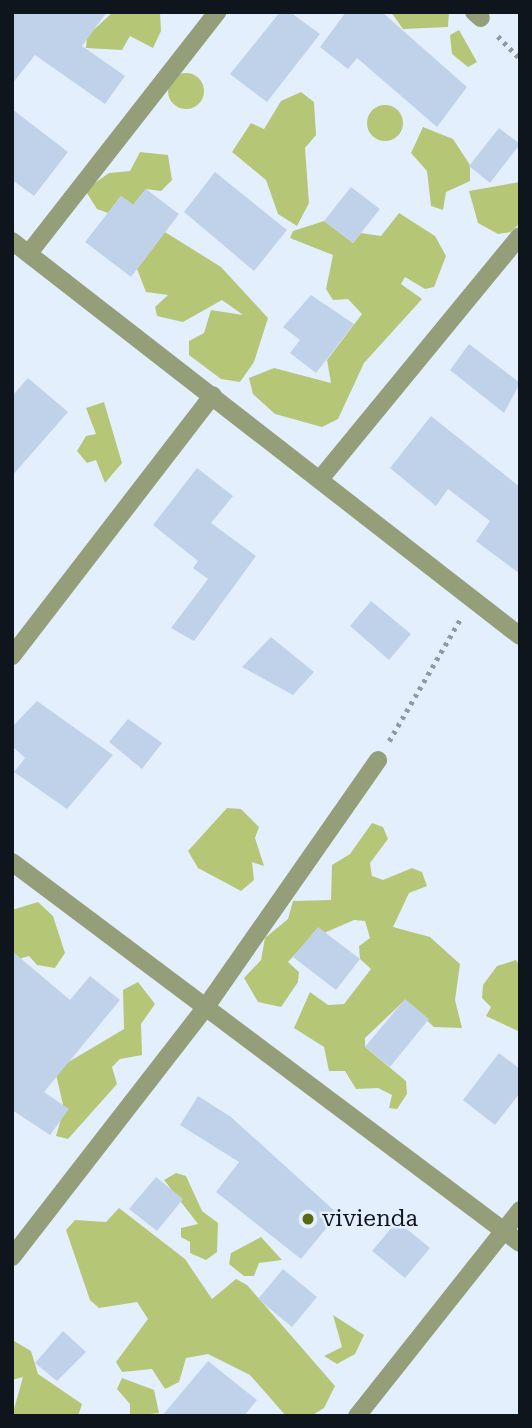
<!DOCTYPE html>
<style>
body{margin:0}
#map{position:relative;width:532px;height:1428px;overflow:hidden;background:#e4effe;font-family:"Roboto Serif",serif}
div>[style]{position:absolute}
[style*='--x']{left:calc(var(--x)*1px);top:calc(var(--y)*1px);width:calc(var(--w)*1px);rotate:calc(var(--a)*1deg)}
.green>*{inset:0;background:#b5c777}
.round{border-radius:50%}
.building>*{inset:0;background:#c0d2ea}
.path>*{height:4.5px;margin-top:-2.25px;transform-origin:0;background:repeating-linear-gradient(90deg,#9099a5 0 3.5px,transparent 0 8.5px)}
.minor>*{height:18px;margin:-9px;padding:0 9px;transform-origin:9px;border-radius:9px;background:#949e78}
.dots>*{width:19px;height:19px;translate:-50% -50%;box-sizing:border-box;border:4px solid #e4effe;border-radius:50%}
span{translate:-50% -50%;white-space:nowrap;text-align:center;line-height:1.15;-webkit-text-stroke:5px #e4effe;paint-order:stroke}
.poi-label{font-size:23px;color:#0f151d}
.left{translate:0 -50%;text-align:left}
.frame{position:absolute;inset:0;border:14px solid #0f151d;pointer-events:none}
</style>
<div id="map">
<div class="green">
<div style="clip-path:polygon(113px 12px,160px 12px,161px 31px,153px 48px,130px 36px,122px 50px,86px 48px,87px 36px)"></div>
<div style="clip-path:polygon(391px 12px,449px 12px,448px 27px,403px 29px)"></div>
<div style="clip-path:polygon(459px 30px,477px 62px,468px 67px,452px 54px,450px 35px)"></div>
<div class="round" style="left:168px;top:73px;width:36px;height:36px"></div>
<div style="clip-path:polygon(301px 92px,314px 102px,316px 135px,305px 148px,309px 203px,297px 226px,278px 214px,266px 180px,232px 152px,251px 123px,264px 129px,281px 101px)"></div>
<div class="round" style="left:367px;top:105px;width:36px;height:36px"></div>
<div style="clip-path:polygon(423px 127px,453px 139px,470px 165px,470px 181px,446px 192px,443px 210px,431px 206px,427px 171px,411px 153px)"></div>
<div style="clip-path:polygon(140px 152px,168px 155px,172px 180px,161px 191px,146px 189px,133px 205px,121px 196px,108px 213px,97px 209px,85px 190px,109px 173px,130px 171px)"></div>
<div style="clip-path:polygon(520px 182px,520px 223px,511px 232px,498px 234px,478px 223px,469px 191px)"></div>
<div style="clip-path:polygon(399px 213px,435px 236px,446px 256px,434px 287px,425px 289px,405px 277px,401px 284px,422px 299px,364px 363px,338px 419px,322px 427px,275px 414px,253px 394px,249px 378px,274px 368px,331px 383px,327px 360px,362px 314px,348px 299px,333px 300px,326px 289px,333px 255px,290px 238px,293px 231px,324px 221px,353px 243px,361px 233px,381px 236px)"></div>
<div style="clip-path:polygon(165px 232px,221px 267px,268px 318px,254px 362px,240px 382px,221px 379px,189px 355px,189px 341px,204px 333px,211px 310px,243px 315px,222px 300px,183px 322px,157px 316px,155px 307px,168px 295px,146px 292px,137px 269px)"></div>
<div style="clip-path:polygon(104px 402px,122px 463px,105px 483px,96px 460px,87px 463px,77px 451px,86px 436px,96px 434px,86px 408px)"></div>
<div style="clip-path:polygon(227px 808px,241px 809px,259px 827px,255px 838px,264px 866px,252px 862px,254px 880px,241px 891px,198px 868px,188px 851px)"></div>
<div style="clip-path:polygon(372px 823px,383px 827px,388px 839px,370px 863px,372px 876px,383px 880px,412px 868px,422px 872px,427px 886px,409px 893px,393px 927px,430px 937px,460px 964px,455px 1000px,462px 1028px,434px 1027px,405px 1000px,365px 1038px,365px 1047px,406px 1081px,407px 1094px,397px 1109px,389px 1108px,392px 1095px,378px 1088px,356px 1089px,345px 1071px,329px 1071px,324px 1047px,294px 1028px,310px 992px,328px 1005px,344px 1004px,371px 969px,360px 959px,359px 946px,370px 938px,365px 921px,354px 920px,308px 940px,288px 962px,299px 972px,298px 982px,281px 1007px,258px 1002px,244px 978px,261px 960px,265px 938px,288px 919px,293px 901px,331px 900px,332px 865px,350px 854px)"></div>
<div style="clip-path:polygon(38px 902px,53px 916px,65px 953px,55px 968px,37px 965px,29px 956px,12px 961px,12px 910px)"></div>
<div style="clip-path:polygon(516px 960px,520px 966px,520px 1032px,486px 1016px,491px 1007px,482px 998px,483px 985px,497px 966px)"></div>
<div style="clip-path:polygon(138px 982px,155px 1004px,141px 1024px,142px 1055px,120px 1059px,112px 1067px,117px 1084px,68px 1139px,56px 1136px,64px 1109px,55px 1070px,124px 1029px,123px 990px)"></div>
<div style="clip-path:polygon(176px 1173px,186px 1176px,202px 1211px,218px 1223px,217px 1252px,206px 1260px,190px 1253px,190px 1242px,181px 1237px,181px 1228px,198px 1224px,164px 1180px)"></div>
<div style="clip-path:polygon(119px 1208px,185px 1259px,212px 1299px,236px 1279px,247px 1285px,335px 1386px,324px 1408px,311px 1416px,286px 1416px,250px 1375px,208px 1354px,186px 1358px,179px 1382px,165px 1389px,152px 1369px,122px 1372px,116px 1362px,148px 1319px,137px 1302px,99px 1308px,90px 1300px,66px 1230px,75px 1220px,106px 1222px)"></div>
<div style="clip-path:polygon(261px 1237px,282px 1260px,259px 1263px,254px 1276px,244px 1276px,229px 1264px,231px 1253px)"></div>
<div style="clip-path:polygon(333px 1315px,364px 1335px,355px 1354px,337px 1364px,324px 1356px,342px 1347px)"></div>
<div style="clip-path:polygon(14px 1341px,31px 1351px,38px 1374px,82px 1404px,78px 1416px,12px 1416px,23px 1377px,12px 1380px)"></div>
<div style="clip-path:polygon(122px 1378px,154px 1390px,159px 1413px,130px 1416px,130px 1404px,117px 1389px)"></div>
</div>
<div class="building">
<div style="clip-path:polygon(12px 12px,107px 12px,82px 46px,125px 76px,105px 104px,35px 55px,12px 84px)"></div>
<div style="clip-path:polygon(280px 12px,290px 12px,320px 34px,267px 102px,230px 74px)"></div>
<div style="clip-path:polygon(346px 12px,382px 12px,467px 87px,437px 127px,357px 58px,348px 69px,320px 47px)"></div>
<div style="clip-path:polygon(12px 109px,68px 152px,34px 196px,12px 180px)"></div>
<div style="clip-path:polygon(499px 128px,520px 144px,490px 183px,469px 166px)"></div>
<div style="clip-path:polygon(215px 172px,287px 230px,254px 271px,184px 212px)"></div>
<div style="clip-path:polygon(351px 187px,380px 209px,353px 243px,324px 221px)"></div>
<div style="clip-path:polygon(146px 189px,179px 214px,131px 277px,85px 242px,121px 196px,133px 205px)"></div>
<div style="clip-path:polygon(311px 295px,354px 324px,316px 373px,290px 353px,300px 340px,283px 327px)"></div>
<div style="clip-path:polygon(469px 344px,520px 383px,504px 413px,450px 370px)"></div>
<div style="clip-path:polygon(28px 378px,68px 412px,12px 476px,12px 396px)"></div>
<div style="clip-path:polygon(431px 416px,520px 487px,520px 574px,476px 541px,490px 521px,448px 489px,436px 506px,390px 468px)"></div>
<div style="clip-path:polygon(197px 468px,233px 496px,211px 523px,256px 556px,194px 641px,171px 628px,208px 579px,193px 568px,198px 561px,153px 525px)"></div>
<div style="clip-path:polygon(371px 601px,411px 634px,389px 660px,350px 626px)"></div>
<div style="clip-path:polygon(271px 637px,314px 672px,293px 695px,242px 667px)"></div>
<div style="clip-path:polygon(37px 701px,113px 755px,67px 809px,14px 772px,25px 758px,12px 746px,12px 727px)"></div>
<div style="clip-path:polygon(128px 719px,162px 743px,142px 769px,109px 742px)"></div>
<div style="clip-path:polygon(318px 927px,360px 959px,336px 990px,293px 957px)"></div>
<div style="clip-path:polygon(12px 951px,70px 1000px,90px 976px,120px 1000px,44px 1092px,69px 1109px,50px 1135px,12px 1110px)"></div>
<div style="clip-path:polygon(405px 999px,429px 1019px,390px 1067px,365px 1047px)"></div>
<div style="clip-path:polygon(499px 1053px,520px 1069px,520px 1093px,495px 1125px,463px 1100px)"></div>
<div style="clip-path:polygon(198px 1096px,231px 1117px,338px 1214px,301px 1259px,216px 1192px,239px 1162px,180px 1125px)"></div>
<div style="clip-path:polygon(156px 1177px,183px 1199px,157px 1231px,129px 1209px)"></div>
<div style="clip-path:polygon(397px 1221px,430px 1248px,405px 1278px,372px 1251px)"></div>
<div style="clip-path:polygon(283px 1269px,317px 1297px,292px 1327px,258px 1299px)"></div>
<div style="clip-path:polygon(63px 1331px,86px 1352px,57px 1381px,35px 1363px)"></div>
<div style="clip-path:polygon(208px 1361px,257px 1400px,244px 1416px,162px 1416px)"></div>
</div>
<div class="path">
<div style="--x:498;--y:36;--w:32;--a:46"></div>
<div style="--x:389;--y:741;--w:143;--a:-59.7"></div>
</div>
<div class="minor">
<div style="--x:474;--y:12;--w:9;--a:41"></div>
<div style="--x:12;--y:241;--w:643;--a:37.87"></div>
<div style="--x:29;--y:253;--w:306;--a:-52"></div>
<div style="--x:321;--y:478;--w:313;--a:-50.6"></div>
<div style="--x:12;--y:656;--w:329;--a:-52.4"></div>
<div style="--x:12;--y:862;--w:635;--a:36.87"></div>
<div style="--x:12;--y:1257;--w:311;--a:-52.2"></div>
<div style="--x:203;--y:1011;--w:306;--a:-55.1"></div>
<div style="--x:357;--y:1416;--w:263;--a:-51.6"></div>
</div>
<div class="dots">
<div style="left:308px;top:1219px;background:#596811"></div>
</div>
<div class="poi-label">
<span class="left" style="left:322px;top:1219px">vivienda</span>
</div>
<div class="frame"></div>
</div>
